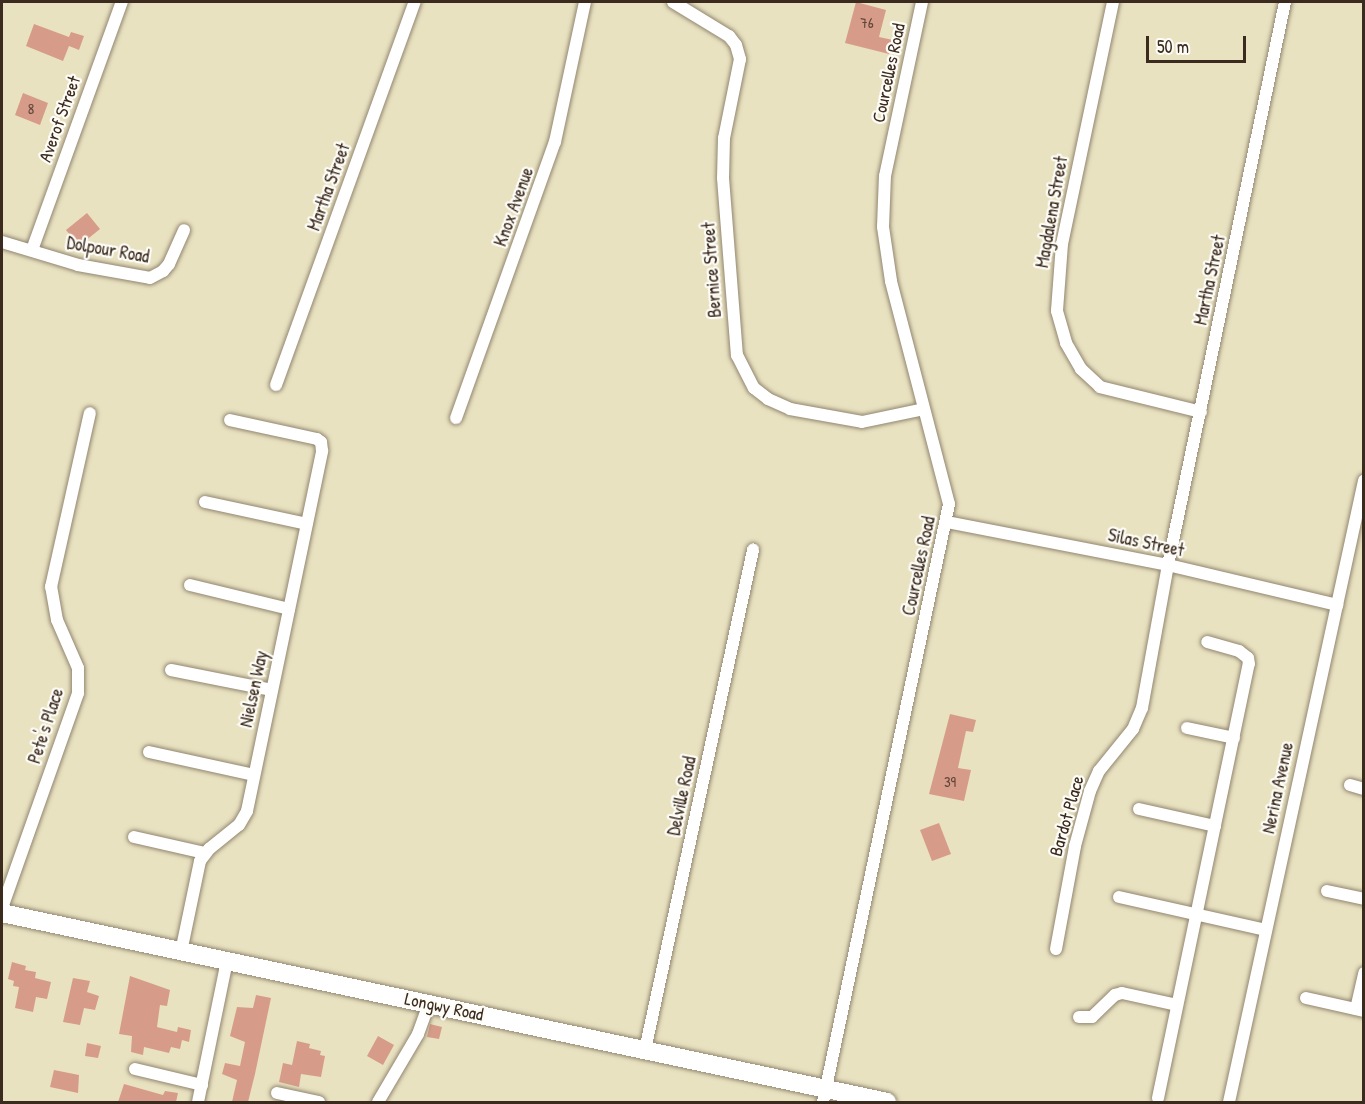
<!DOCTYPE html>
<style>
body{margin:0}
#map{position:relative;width:1365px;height:1104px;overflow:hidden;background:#e9e2c1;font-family:"Patrick Hand",sans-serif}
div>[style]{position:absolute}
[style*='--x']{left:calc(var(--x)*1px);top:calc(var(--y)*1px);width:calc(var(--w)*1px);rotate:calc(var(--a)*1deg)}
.building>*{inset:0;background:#d69c89}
.roads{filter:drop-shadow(0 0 2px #928670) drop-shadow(0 0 2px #928670)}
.street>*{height:12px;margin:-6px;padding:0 6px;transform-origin:6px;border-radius:6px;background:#fff}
.secondary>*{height:18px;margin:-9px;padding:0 9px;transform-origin:9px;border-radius:9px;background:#fff}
span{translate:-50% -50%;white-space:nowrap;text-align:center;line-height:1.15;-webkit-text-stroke:4.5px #fdfcf7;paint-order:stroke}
.number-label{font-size:15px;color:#624639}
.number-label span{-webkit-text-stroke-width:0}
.street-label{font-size:18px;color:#3b2a1e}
.frame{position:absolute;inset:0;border:3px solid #3b2a1e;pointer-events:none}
.scale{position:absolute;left:1146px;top:36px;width:100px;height:27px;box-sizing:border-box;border:3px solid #3b2a1e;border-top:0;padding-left:8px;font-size:18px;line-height:21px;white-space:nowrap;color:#3b2a1e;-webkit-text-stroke:4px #fdfcf7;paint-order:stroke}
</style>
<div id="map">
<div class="building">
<div style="clip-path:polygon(856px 2px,886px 10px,879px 37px,893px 40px,889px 54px,845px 43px)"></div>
<div style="clip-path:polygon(34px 24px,69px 37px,71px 32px,84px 36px,79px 50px,69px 46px,63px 61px,26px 46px)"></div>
<div style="clip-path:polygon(23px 93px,48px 103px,40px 125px,15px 115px)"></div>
<div style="clip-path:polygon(87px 213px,100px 229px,79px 246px,66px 230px)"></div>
<div style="clip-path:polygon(950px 714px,976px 720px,973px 732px,966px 731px,958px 768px,971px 770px,964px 801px,929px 794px)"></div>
<div style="clip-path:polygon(939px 823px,951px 854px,932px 861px,920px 830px)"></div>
<div style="clip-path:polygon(12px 962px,26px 966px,25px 970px,36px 972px,35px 978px,51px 982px,47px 999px,36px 997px,33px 1012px,15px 1008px,19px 987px,13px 986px,14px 981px,8px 979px)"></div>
<div style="clip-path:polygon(130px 976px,170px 990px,167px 1006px,160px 1005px,157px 1027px,177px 1032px,178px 1027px,191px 1030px,189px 1042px,182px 1040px,180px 1049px,171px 1047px,169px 1053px,144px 1047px,143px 1055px,131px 1052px,132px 1036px,119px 1034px)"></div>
<div style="clip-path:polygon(73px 978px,90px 981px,87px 992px,99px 996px,95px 1010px,84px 1008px,80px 1025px,63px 1022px)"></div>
<div style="clip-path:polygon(256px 995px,271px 998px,255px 1074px,248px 1102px,232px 1102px,237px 1080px,222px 1074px,225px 1063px,240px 1066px,245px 1042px,230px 1036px,237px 1007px,253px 1008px)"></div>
<div style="clip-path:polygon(430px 1024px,442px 1027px,439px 1039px,427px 1037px)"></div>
<div style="clip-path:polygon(378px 1036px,394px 1045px,383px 1065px,367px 1056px)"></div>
<div style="clip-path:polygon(297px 1041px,310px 1044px,309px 1048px,321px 1051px,320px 1055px,325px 1056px,321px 1077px,301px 1074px,299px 1087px,279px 1082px,283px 1063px,292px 1065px)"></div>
<div style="clip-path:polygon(87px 1043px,101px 1046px,98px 1058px,85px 1056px)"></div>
<div style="clip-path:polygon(54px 1070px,79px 1075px,78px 1093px,50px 1087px)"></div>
<div style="clip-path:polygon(124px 1084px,163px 1095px,165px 1091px,178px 1093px,176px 1102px,118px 1102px)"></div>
</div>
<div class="roads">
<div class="street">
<div style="--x:673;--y:2;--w:66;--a:31.3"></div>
<div style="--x:729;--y:36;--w:11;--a:52"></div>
<div style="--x:736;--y:45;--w:15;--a:74"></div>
<div style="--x:740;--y:59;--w:81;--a:101.4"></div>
<div style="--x:724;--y:138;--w:40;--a:91.4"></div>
<div style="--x:723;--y:178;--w:178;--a:85.5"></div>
<div style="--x:737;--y:355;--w:37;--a:63"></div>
<div style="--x:754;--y:388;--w:18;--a:38"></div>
<div style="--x:768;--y:399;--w:24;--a:24"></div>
<div style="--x:790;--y:409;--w:73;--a:10.2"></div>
<div style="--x:862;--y:422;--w:63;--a:-11.8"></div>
<div style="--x:1113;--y:2;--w:247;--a:101.9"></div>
<div style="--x:1062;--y:244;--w:67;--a:94.3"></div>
<div style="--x:1057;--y:311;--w:33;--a:74"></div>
<div style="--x:1066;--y:343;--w:30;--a:60"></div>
<div style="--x:1081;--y:369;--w:26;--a:43"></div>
<div style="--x:1100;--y:387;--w:104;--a:13.9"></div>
<div style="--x:2;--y:242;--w:79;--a:16.8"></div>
<div style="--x:78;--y:265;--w:73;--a:10.2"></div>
<div style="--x:150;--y:278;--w:15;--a:-28"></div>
<div style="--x:163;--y:271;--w:9;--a:-49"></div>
<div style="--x:169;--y:264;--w:37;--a:-66"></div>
<div style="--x:32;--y:250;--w:264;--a:-70.1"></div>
<div style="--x:276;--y:385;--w:407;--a:-70.1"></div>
<div style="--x:456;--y:418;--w:293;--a:-70.3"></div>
<div style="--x:555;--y:142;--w:143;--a:-77.9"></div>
<div style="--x:205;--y:502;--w:104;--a:12.2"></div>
<div style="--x:947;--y:522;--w:225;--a:11"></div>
<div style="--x:1168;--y:565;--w:174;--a:13.3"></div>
<div style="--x:190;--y:585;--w:102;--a:13.6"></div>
<div style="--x:171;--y:670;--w:103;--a:11.2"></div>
<div style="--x:1187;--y:728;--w:48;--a:12"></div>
<div style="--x:149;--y:752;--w:107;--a:12.4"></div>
<div style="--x:1350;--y:785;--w:15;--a:16"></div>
<div style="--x:1139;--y:809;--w:78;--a:12.6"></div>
<div style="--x:134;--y:837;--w:73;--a:12.7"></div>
<div style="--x:1327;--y:891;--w:38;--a:12"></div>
<div style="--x:1119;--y:897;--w:150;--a:12.7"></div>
<div style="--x:2;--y:908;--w:228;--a:-70.5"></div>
<div style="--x:78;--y:693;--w:25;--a:-90"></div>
<div style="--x:78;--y:668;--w:52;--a:-113.6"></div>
<div style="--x:57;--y:620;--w:34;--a:-100"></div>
<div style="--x:51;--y:587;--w:178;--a:-77.4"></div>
<div style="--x:1056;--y:949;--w:105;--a:-79.5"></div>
<div style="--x:1075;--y:846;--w:57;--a:-74.7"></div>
<div style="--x:1090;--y:791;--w:22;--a:-66"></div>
<div style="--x:1099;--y:771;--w:54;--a:-51"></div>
<div style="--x:1133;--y:729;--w:23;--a:-67"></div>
<div style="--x:1142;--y:708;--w:145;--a:-79.7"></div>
<div style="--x:1168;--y:565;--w:575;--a:-78.26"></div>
<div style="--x:181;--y:952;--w:93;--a:-78.2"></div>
<div style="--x:200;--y:861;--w:15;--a:-53"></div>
<div style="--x:209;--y:849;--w:38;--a:-39"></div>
<div style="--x:239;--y:825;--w:16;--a:-60"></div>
<div style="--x:247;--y:811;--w:368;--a:-78.2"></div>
<div style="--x:322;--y:451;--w:9;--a:-96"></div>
<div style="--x:321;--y:442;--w:5;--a:-143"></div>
<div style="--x:317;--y:439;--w:89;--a:-167.7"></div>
<div style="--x:1306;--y:998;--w:59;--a:12.6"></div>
<div style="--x:1356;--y:1009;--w:37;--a:-77"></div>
<div style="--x:1079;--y:1017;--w:13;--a:0"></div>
<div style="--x:1092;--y:1017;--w:32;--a:-44"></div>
<div style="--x:1115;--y:995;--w:7;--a:-16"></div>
<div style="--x:1122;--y:993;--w:56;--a:12.3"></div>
<div style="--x:645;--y:1050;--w:512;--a:-77.81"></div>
<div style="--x:135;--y:1069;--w:69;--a:13.4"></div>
<div style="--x:277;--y:1093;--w:43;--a:12.1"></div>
<div style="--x:1158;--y:1098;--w:443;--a:-78.2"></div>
<div style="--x:1249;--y:664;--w:6;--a:-99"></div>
<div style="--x:1248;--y:658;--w:11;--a:-142"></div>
<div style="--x:1239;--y:651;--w:33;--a:-164"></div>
<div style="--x:198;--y:1102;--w:144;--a:-78.4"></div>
<div style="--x:378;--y:1102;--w:79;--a:-59.5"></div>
<div style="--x:418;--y:1034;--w:33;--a:-70"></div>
<div style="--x:823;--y:1102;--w:611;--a:-78.1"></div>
<div style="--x:949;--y:504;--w:230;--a:-104.6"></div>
<div style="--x:891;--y:281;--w:55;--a:-98.4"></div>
<div style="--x:883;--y:227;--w:51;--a:-87.8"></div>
<div style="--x:885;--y:176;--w:178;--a:-78"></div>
<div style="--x:1229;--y:1102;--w:636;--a:-77.74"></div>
</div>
<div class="secondary">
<div style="--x:2;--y:913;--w:905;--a:12.05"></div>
</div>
</div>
<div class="number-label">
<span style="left:867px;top:23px">76</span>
<span style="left:31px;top:109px">8</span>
<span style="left:950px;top:782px">39</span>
</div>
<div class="street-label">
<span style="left:889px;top:73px;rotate:-78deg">Courcelles Road</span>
<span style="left:60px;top:119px;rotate:-70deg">Averof Street</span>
<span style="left:329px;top:187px;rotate:-70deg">Martha Street</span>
<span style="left:514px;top:207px;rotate:-70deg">Knox Avenue</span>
<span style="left:1052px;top:212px;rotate:-80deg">Magdalena Street</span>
<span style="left:108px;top:250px;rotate:10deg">Dolpour Road</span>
<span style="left:712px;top:270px;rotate:-94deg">Bernice Street</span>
<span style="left:1210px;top:280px;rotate:-78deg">Martha Street</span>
<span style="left:1146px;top:543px;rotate:12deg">Silas Street</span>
<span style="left:919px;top:566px;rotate:-78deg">Courcelles Road</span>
<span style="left:254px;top:689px;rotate:-78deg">Nielsen Way</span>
<span style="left:46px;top:726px;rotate:-72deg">Pete's Place</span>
<span style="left:1278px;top:788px;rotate:-78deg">Nerina Avenue</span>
<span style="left:682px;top:796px;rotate:-78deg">Delville Road</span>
<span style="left:1067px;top:816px;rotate:-74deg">Bardot Place</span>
<span style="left:444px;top:1007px;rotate:12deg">Longwy Road</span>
</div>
<div class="frame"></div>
<div class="scale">50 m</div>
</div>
